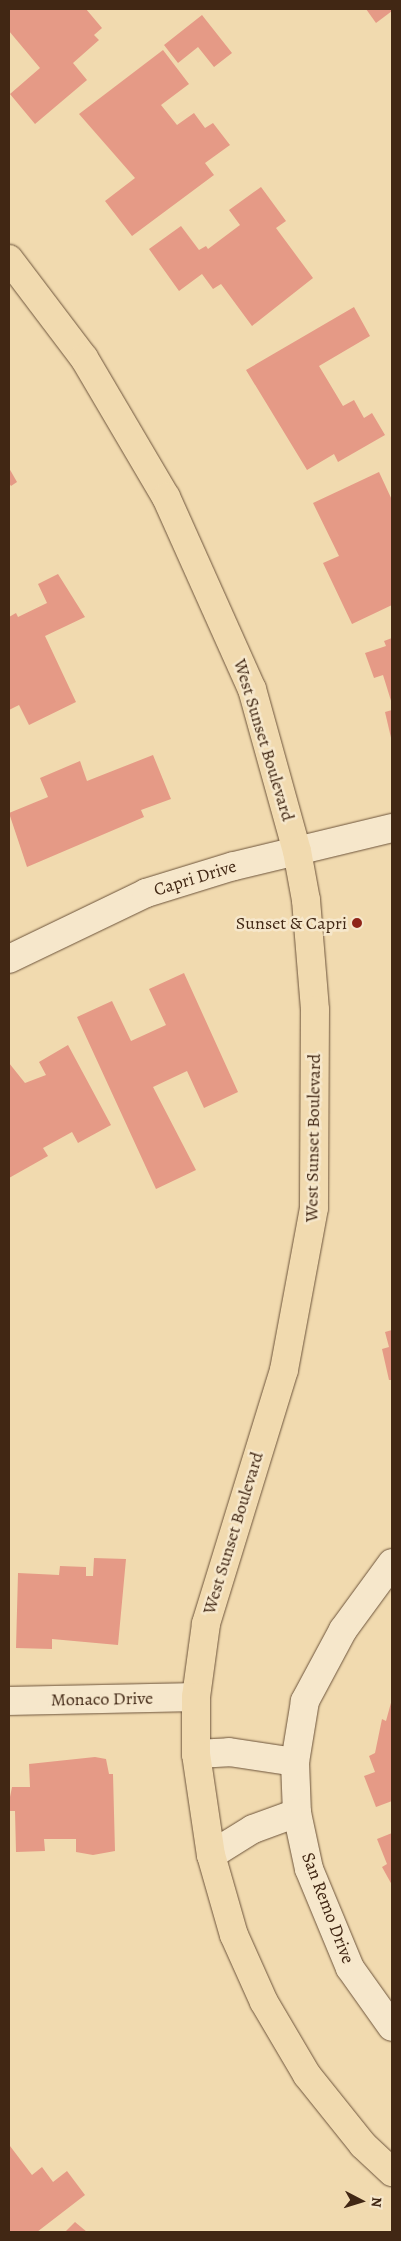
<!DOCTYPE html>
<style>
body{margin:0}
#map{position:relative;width:401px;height:2241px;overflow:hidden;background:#f1daaf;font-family:Alegreya,serif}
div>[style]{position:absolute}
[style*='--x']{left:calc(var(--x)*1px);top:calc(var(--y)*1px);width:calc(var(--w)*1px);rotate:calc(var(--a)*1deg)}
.building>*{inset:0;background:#e59a86}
.roads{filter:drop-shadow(0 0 1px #6d543b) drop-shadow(0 0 1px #6d543b)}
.minor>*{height:28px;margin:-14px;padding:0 14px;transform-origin:14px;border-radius:14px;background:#f6e7cb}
.major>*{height:28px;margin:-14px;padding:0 14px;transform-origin:14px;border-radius:14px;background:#f1daaf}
.dots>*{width:14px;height:14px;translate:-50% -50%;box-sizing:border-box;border:2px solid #f6e7cb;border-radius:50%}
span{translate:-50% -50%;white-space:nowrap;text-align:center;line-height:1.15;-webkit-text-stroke:5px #f6e7cb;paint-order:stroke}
.street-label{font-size:18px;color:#412714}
.poi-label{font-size:18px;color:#412714}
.right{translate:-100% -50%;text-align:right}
.frame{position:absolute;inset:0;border:10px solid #412714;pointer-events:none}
.north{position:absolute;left:336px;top:2176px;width:50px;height:50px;-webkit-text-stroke:4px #f6e7cb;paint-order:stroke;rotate:95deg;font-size:14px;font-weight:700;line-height:20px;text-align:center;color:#412714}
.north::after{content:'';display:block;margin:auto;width:18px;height:22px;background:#412714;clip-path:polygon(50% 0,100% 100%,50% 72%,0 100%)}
</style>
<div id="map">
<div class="building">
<div style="clip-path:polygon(9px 9px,86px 9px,102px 28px,94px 35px,99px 40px,73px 63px,87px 80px,35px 124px,10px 94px,40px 68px,9px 31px)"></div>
<div style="clip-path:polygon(366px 9px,392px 9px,392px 11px,376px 23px)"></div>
<div style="clip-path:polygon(202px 15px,232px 53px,214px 67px,198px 47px,178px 63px,164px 45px)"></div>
<div style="clip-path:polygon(163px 50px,189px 84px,161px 105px,177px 125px,194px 113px,205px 128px,213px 123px,230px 145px,205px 163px,214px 175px,132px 236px,105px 201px,135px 178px,79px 114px)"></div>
<div style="clip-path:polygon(261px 187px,286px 221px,276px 228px,313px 278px,252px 326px,221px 284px,213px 289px,202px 274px,179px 291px,149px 249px,181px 226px,199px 250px,206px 246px,208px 249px,240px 225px,229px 210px)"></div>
<div style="clip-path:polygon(354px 307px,370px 336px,319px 366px,343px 406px,354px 400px,364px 418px,372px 413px,385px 435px,338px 462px,334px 454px,307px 470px,246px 370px)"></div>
<div style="clip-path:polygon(9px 468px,17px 482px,11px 486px,9px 483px)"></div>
<div style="clip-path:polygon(379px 472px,392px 500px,392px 605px,352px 624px,323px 563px,339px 556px,313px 503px)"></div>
<div style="clip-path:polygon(58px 574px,85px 617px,45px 636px,76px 702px,29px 725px,19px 705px,9px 710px,9px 617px,16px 613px,18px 617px,47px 603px,38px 584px)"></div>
<div style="clip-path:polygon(392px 638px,392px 704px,383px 675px,374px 678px,365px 653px,386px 646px,384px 641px)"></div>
<div style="clip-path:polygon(392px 710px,392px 742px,385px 712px)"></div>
<div style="clip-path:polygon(153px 755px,171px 799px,141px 810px,144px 817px,27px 867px,9px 813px,48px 797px,40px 778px,80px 761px,87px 781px)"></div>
<div style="clip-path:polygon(184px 973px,238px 1092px,204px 1108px,187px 1071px,153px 1087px,196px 1170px,156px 1189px,77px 1017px,112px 1001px,131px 1041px,166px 1025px,149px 989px)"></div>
<div style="clip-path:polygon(68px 1045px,111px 1125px,78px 1143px,72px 1132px,43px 1148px,48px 1156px,9px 1178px,9px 1063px,25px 1083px,46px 1075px,39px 1062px)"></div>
<div style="clip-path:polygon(392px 1330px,392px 1380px,389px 1380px,382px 1349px,389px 1347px,385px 1332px)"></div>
<div style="clip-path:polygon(94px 1558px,126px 1559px,118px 1645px,52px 1639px,52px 1649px,16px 1648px,18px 1573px,59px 1575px,60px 1566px,86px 1567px,86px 1576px,93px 1576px)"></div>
<div style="clip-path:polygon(392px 1699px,392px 1801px,376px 1807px,364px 1776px,375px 1772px,369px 1756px,375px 1753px,382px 1719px,386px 1721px)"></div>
<div style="clip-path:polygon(95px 1757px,106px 1759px,109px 1774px,113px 1774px,115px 1851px,93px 1855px,76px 1852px,76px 1839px,44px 1839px,45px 1851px,16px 1852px,15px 1811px,10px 1811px,9px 1802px,12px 1787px,30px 1787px,29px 1764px)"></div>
<div style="clip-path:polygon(392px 1833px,392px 1885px,382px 1867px,387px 1864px,377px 1839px)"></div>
<div style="clip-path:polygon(10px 2146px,32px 2175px,42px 2167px,53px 2182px,67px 2171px,85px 2195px,37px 2232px,9px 2232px)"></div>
<div style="clip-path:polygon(75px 2222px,87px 2232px,65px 2232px)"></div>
</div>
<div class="roads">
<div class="minor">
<div style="--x:9;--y:959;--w:152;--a:-25.7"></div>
<div style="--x:146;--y:893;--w:92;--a:-17.1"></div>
<div style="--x:234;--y:866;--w:163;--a:-13.5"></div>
<div style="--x:392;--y:1563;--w:83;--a:126.2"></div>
<div style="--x:343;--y:1630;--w:81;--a:118.2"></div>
<div style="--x:305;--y:1701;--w:62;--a:99.3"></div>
<div style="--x:295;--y:1762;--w:51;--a:87.8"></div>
<div style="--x:297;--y:1813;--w:57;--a:77.9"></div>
<div style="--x:309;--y:1869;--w:107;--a:67.5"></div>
<div style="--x:350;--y:1968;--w:72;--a:54.6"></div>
<div style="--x:9;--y:1701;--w:187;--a:-1.2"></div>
<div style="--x:196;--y:1754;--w:33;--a:-3"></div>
<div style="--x:229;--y:1752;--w:67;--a:8.6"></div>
<div style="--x:211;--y:1855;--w:49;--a:-31.8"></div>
<div style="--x:253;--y:1829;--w:47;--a:-20"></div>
</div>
<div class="major">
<div style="--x:9;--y:259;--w:124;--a:52.9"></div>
<div style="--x:84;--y:358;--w:161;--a:59.5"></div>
<div style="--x:166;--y:497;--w:210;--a:65.9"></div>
<div style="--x:252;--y:689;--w:168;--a:74.5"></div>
<div style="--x:297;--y:851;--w:50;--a:79.6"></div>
<div style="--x:306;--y:900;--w:110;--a:85.3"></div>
<div style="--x:315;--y:1010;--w:198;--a:90.3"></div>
<div style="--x:314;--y:1208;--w:165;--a:100.5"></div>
<div style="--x:284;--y:1370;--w:266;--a:107.1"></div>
<div style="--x:206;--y:1624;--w:74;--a:97.8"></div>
<div style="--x:196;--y:1697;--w:57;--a:90"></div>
<div style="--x:196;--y:1754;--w:102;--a:81.6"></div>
<div style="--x:211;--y:1855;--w:83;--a:74"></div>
<div style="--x:234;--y:1935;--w:73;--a:65.9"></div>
<div style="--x:264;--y:2002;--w:85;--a:59.5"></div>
<div style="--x:307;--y:2075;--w:90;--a:51.3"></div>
<div style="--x:363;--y:2145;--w:40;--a:43"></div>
</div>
</div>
<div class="dots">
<div style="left:357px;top:923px;background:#8f2418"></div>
</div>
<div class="street-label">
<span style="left:264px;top:740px;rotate:73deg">West Sunset Boulevard</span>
<span style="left:195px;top:878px;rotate:-17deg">Capri Drive</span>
<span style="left:313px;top:1138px;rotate:-89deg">West Sunset Boulevard</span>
<span style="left:233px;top:1533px;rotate:-73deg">West Sunset Boulevard</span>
<span style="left:102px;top:1699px;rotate:-1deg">Monaco Drive</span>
<span style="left:328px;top:1908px;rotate:69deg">San Remo Drive</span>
</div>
<div class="poi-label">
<span class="right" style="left:347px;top:923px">Sunset &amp; Capri</span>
</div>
<div class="frame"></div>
<div class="north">N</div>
</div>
